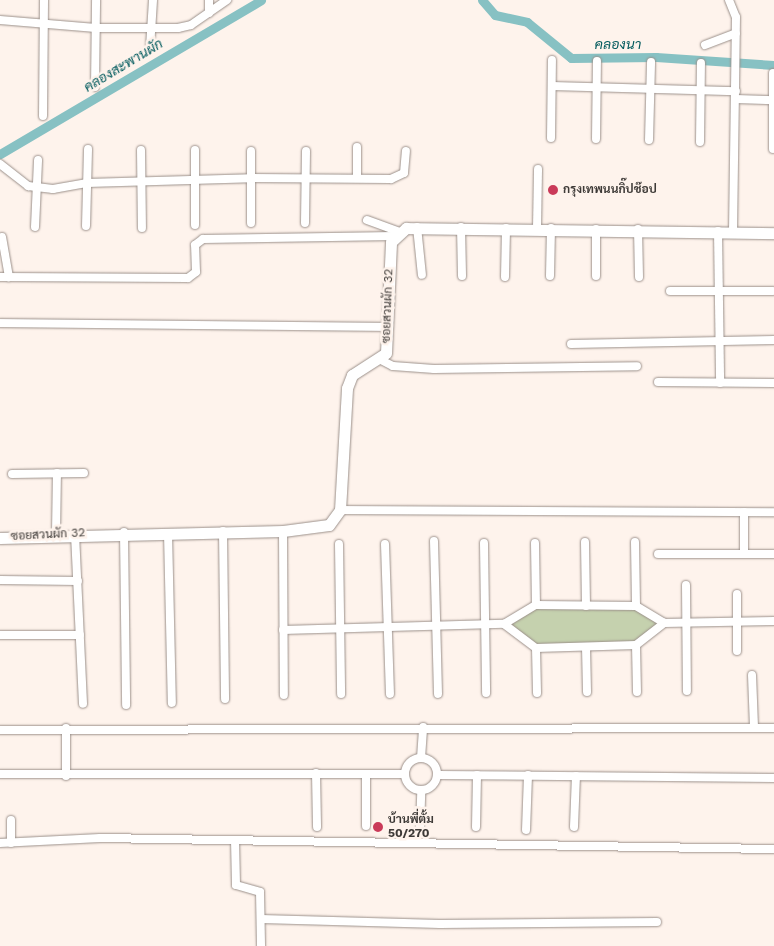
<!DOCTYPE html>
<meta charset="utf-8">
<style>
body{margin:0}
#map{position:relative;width:774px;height:946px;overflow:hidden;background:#fef3ec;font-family:"Work Sans",Sarabun,sans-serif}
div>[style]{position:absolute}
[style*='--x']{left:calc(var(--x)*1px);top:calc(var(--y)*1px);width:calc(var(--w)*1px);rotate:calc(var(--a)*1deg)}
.green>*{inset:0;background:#c5d1ae}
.canal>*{height:9px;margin:-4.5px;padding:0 4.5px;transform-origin:4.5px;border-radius:4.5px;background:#87c1c3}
.roads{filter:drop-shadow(0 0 1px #9b908a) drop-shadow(0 0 1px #9b908a)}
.street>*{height:8px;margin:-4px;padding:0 4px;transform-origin:4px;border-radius:4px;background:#fff}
.street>.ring{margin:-4px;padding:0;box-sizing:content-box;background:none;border:8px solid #fff;border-radius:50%}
.secondary>*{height:11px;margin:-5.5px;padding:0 5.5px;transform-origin:5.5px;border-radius:5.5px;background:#fff}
.dots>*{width:14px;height:14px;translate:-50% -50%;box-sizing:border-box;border:2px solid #fef3ec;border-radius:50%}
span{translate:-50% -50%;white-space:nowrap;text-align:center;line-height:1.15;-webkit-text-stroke:5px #fef3ec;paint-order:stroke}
.poi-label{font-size:12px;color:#3e3a37;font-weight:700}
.left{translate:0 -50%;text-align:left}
.street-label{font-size:12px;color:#3e3a37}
.water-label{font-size:14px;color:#025a5d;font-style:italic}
</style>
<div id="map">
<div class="green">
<div style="clip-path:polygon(536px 605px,636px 606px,664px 623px,636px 645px,536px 648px,504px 624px)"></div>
</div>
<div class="canal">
<div style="--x:482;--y:0;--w:20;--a:49"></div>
<div style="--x:495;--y:15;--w:33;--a:12"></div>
<div style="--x:527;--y:22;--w:57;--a:39.3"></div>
<div style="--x:571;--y:58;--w:85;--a:-0.7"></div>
<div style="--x:656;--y:57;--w:118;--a:3.9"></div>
<div style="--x:0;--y:154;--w:303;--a:-30.5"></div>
</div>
<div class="roads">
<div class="street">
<div style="--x:209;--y:0;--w:13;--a:90"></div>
<div style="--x:729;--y:0;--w:18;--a:68"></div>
<div style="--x:736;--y:17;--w:214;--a:90.8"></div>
<div style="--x:0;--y:20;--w:96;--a:4.8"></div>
<div style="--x:96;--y:28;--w:82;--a:0"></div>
<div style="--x:178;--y:28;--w:13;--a:-13"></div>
<div style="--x:191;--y:25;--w:44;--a:-34.8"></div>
<div style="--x:705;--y:45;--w:33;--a:-21"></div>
<div style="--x:150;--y:48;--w:48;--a:-86.4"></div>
<div style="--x:773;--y:73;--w:76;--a:90"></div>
<div style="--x:552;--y:86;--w:184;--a:1.6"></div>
<div style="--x:95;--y:87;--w:87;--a:-89.3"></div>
<div style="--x:736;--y:99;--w:38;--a:2"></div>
<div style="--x:43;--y:116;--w:116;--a:-89.5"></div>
<div style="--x:551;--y:138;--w:78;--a:-89.3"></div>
<div style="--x:596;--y:139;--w:78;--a:-89.3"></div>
<div style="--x:649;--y:140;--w:78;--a:-88.5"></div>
<div style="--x:700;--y:142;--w:79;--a:-89.3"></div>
<div style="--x:141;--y:150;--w:78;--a:89.3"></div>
<div style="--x:195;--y:150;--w:75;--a:90"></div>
<div style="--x:0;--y:164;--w:36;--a:38"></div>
<div style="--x:28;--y:186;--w:25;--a:7"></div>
<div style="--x:53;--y:189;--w:35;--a:-10"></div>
<div style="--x:87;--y:183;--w:164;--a:-1.7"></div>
<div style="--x:251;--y:178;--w:140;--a:0.4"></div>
<div style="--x:391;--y:179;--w:14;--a:-25"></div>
<div style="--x:404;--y:173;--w:22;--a:-85"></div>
<div style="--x:357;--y:177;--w:30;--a:-90"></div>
<div style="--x:367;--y:220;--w:35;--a:20"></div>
<div style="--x:251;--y:223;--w:72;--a:-90"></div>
<div style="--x:305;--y:223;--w:72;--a:-89.2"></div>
<div style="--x:86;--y:226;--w:77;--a:-88.5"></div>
<div style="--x:35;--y:227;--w:67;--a:-87.4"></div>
<div style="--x:417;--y:227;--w:48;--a:84.1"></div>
<div style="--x:461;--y:227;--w:49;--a:88.8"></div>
<div style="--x:537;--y:228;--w:59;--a:-89"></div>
<div style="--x:638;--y:229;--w:48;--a:88.8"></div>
<div style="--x:718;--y:231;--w:152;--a:89.2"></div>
<div style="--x:2;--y:237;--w:41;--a:80.1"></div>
<div style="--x:550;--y:276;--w:48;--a:-88.8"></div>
<div style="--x:596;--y:276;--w:47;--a:-90"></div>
<div style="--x:0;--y:277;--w:188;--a:0.3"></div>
<div style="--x:188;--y:278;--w:10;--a:-37"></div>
<div style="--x:196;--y:272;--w:27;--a:-92"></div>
<div style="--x:195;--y:245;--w:10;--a:-37"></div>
<div style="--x:203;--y:239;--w:192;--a:-0.9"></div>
<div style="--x:505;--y:277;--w:49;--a:-88.8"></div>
<div style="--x:670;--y:291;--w:103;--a:0"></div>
<div style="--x:0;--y:323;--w:389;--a:0.6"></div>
<div style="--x:571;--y:344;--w:203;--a:-1.1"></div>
<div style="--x:381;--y:360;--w:13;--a:27"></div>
<div style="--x:393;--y:366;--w:41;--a:4.2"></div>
<div style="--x:434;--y:369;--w:203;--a:-0.8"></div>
<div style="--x:658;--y:382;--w:116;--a:0.5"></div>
<div style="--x:12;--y:474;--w:72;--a:-0.8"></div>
<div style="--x:340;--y:510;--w:434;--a:0.3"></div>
<div style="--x:223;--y:531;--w:168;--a:89.3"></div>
<div style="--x:283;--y:531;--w:164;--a:89.7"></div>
<div style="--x:124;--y:532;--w:173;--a:89.3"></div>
<div style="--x:168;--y:533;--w:170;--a:88.7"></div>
<div style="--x:56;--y:534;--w:61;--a:-89.1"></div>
<div style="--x:75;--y:534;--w:170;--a:87.3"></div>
<div style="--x:434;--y:541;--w:153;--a:88.5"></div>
<div style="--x:585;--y:542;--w:64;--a:89.1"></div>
<div style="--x:635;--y:542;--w:64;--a:89.1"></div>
<div style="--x:484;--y:543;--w:150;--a:89.2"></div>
<div style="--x:535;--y:543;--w:62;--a:89.1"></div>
<div style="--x:339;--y:544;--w:150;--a:89.2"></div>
<div style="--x:385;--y:544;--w:150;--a:88.1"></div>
<div style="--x:658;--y:554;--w:116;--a:0"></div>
<div style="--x:744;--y:554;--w:42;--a:-90"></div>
<div style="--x:0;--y:580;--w:78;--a:0.7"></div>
<div style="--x:686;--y:585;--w:106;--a:89.5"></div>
<div style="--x:737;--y:594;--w:57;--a:90"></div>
<div style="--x:504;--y:624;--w:40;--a:37"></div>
<div style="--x:536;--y:648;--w:100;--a:-1.7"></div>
<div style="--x:636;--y:645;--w:36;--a:-38"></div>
<div style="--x:283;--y:630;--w:221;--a:-1.6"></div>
<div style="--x:504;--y:624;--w:37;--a:-31"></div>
<div style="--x:536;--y:605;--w:100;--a:0.6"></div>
<div style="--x:636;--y:606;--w:33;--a:31"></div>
<div style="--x:664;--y:623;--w:110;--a:-1"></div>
<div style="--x:0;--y:635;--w:80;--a:0"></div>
<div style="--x:636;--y:645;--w:47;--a:88.8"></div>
<div style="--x:586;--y:647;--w:45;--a:88.7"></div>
<div style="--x:536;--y:648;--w:45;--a:88.7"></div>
<div style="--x:752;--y:675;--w:53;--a:87.8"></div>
<div style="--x:66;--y:728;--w:48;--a:90"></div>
<div style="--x:0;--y:730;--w:774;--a:-0.15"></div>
<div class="ring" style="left:405px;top:758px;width:24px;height:24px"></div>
<div style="--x:421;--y:758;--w:31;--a:-86"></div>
<div style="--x:316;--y:773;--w:54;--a:88.9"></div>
<div style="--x:0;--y:774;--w:405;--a:0"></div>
<div style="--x:366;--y:774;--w:52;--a:90"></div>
<div style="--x:438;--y:775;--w:336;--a:0.5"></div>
<div style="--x:11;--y:820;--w:23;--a:90"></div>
<div style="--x:476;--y:827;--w:52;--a:-88.9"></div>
<div style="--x:574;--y:827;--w:51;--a:-87.8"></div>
<div style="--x:420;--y:828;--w:37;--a:-88"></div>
<div style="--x:526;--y:830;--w:55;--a:-87.9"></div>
<div style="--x:235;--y:840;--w:45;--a:88.7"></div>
<div style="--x:236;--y:885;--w:25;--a:16"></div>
<div style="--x:260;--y:892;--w:54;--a:88.9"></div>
<div style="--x:0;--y:843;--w:100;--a:-2.9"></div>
<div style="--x:100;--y:838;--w:674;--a:0.94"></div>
<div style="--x:261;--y:919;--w:179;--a:1.6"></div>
<div style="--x:440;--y:924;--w:217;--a:-0.5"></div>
</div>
<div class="secondary">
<div style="--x:0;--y:538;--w:283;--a:-1.4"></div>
<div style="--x:283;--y:531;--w:46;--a:-7.4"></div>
<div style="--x:329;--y:525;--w:19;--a:-54"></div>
<div style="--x:340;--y:510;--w:122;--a:-86.7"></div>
<div style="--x:347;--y:388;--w:14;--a:-69"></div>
<div style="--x:352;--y:375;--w:40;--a:-32.9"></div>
<div style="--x:386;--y:353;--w:111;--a:-87.4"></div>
<div style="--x:391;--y:242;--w:21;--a:-43"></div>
<div style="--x:406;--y:228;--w:368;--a:0.8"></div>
</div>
</div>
<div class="dots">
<div style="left:553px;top:190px;background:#ca3a59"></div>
<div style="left:378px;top:827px;background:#ca3a59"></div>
</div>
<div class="poi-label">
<span class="left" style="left:563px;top:190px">กรุงเทพนนกิ๊ปช๊อป</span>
<span class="left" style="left:388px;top:827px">บ้านพี่ตั้ม<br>50/270</span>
</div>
<div class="street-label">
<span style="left:388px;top:306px;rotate:-88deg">ซอยสวนผัก 32</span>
<span style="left:48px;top:535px;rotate:-3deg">ซอยสวนผัก 32</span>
</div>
<div class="water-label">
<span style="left:618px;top:44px">คลองนา</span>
<span style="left:123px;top:65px;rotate:-31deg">คลองสะพานผัก</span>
</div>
</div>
